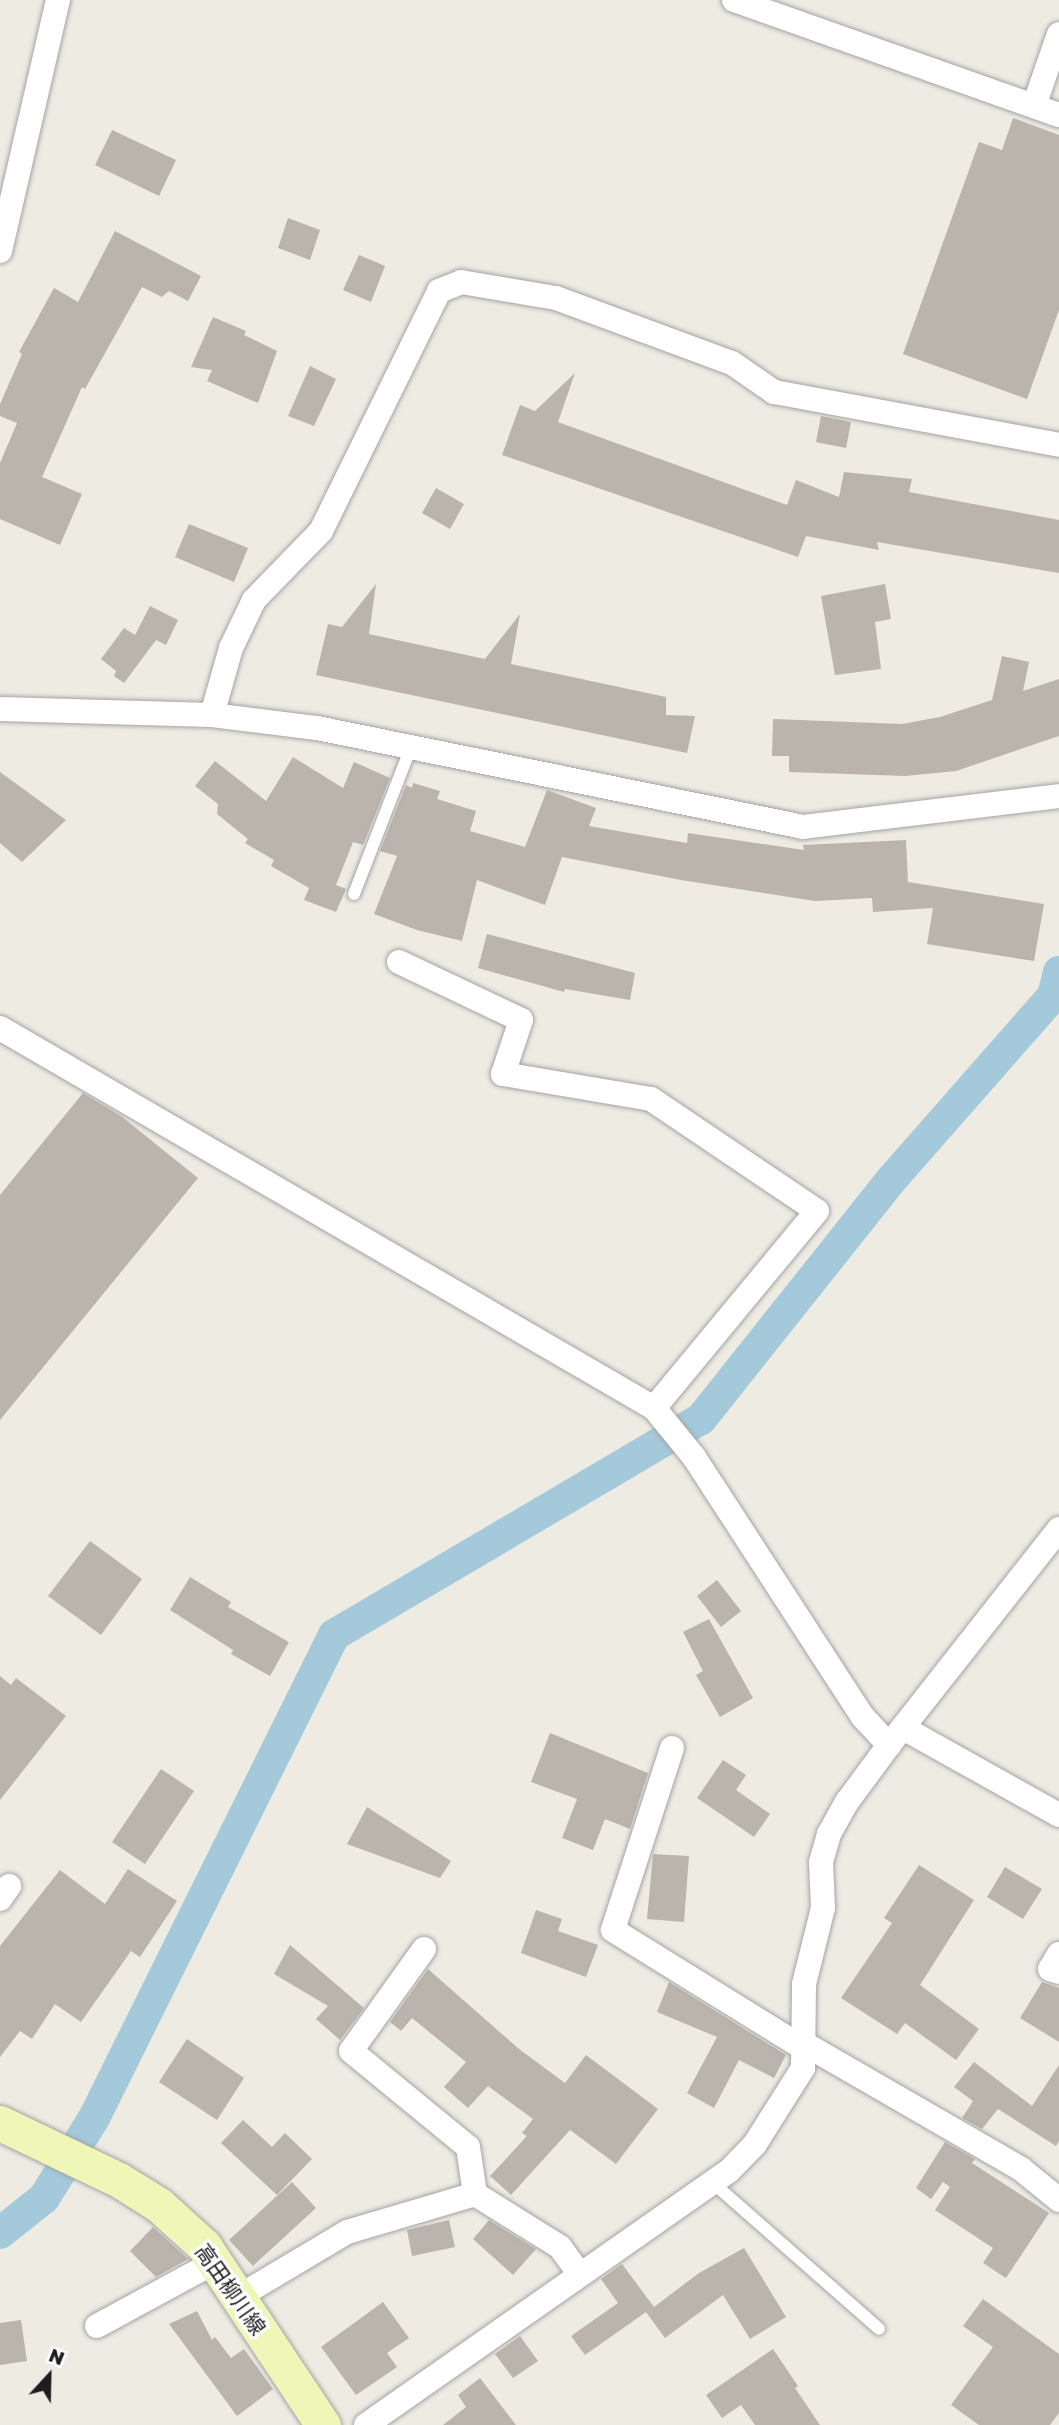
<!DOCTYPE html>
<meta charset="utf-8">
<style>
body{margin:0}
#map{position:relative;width:1059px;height:2425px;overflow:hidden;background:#eeebe3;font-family:"Golos Text","Noto Sans JP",sans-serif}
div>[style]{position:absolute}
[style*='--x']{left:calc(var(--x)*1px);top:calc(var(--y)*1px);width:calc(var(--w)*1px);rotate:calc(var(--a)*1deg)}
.canal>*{height:32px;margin:-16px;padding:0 16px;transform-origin:16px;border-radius:16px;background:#a4c9db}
.building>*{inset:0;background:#bab4ac}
.roads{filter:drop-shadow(0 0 2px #a4a4a4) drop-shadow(0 0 2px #a4a4a4)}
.lane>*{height:12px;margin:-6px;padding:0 6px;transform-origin:6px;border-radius:6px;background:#fff}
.street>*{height:24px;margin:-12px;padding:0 12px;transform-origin:12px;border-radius:12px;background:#fff}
.secondary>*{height:35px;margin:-17.5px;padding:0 17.5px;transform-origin:17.5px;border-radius:17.5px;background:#eef7b7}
span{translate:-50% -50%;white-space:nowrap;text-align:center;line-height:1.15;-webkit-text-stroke:6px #fff;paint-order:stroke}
.street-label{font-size:21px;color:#1d1d1d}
.north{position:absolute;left:14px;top:2341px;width:70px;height:70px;-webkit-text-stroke:5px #fff;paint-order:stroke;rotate:22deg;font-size:19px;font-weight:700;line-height:28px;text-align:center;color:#1d1d1d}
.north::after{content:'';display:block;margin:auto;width:24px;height:32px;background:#1d1d1d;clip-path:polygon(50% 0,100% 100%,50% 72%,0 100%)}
</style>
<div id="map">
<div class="canal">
<div style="--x:0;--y:2233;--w:56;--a:-38.5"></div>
<div style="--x:44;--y:2198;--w:94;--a:-58"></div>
<div style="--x:94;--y:2118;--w:539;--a:-63.58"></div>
<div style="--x:334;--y:1635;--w:426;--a:-30.5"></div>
<div style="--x:701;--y:1419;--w:307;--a:-51.5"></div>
<div style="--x:892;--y:1179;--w:244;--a:-48.7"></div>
<div style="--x:1053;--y:996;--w:25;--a:-76"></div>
</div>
<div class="building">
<div style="clip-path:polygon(1013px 118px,1059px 135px,1059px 310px,1027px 399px,903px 354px,979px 142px,1002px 150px)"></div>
<div style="clip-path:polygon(112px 130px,176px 160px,159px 196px,95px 165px)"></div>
<div style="clip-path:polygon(288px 218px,320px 230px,310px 260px,278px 248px)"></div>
<div style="clip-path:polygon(115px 231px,201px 276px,188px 301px,169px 291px,162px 297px,142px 287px,85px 389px,82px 387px,42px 477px,82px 494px,60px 545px,0 519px,0 463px,17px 423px,0 416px,0 404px,22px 354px,19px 352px,54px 288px,78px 302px)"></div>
<div style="clip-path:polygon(359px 255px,385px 266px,371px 302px,343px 290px)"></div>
<div style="clip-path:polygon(213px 317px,246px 331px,244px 335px,277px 351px,258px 403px,207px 381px,212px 370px,191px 367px)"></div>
<div style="clip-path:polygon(310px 366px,336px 379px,314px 426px,288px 416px)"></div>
<div style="clip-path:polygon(575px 373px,558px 422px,787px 505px,796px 480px,839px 497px,844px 472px,912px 479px,909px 492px,1059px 520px,1059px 573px,877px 542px,879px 550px,806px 536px,798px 557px,502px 455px,520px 405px,535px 411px)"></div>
<div style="clip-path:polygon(821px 416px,851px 422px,846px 448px,816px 442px)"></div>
<div style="clip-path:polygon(436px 488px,464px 504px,450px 529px,422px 513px)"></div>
<div style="clip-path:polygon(189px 524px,248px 548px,234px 582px,175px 557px)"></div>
<div style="clip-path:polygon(376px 584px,369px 634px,485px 659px,520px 614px,511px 664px,666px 697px,666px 715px,695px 716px,687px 753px,316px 675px,328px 624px,342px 627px)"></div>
<div style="clip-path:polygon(885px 584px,891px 619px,875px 622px,881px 669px,835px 675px,821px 596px)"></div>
<div style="clip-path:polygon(150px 606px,178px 620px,166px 645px,156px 640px,124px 683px,114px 676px,116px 671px,101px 659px,124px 628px,135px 635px)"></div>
<div style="clip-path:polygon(1002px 656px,1029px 662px,1023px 691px,1059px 679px,1059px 736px,956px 771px,905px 776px,789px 772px,789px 756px,772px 756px,773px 719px,902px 724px,940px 717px,992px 700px)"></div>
<div style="clip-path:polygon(293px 757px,343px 788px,354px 762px,390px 778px,363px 845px,353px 842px,336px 885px,346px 889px,336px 912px,304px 900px,309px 888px,271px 866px,274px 860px,245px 843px,248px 839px,217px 814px,218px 804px,195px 786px,215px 761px,266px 801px)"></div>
<div style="clip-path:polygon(0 772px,66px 820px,22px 862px,0 843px)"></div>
<div style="clip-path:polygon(413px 783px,440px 791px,437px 799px,476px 811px,470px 831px,525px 847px,547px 790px,596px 808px,589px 826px,687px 843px,688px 833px,804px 850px,803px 845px,906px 840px,908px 882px,1044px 904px,1034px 961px,927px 944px,933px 908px,873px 912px,872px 898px,815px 901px,681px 880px,562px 857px,545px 905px,477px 880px,462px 941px,417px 930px,374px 914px,397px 856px,380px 851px,406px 785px,412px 788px)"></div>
<div style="clip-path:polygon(487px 934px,635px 973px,630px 1000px,565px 989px,564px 992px,478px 968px)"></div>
<div style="clip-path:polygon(83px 1093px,121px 1116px,198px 1178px,0 1420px,0 1195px)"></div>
<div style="clip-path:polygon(90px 1541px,142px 1579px,101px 1635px,48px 1596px)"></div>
<div style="clip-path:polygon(190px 1577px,231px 1602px,228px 1607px,289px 1642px,270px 1676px,231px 1654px,233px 1650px,170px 1610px)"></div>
<div style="clip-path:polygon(717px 1580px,741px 1611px,721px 1627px,697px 1596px)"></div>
<div style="clip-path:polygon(709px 1619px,753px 1698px,720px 1717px,696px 1675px,703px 1671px,683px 1632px)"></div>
<div style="clip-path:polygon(0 1676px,11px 1685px,16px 1678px,66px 1716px,0 1800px)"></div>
<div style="clip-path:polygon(550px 1733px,648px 1773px,630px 1829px,605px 1819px,593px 1850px,562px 1838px,577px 1799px,531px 1782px)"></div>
<div style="clip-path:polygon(723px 1760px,746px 1775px,736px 1790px,770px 1814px,754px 1837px,697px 1798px)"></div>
<div style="clip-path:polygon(161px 1769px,194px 1791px,145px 1864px,112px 1842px)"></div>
<div style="clip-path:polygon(367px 1807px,451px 1861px,440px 1878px,347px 1844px)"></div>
<div style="clip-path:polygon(653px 1854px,689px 1856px,684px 1922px,647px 1919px)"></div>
<div style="clip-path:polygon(919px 1865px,974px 1900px,920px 1985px,979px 2029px,956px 2060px,905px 2023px,897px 2034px,841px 1998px,892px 1923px,884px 1918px)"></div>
<div style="clip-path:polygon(1005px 1867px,1042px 1889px,1023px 1919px,987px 1897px)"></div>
<div style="clip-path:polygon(128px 1869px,177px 1901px,140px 1957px,131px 1951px,81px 2022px,55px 2004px,32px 2039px,20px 2031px,0 2057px,0 1946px,60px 1870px,105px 1904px)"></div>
<div style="clip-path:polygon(536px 1910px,562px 1919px,558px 1931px,598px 1945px,586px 1977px,521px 1953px)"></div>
<div style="clip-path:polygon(290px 1945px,364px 2008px,340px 2040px,316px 2019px,328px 2006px,274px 1974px)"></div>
<div style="clip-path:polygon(428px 1969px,519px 2049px,565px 2083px,586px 2055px,658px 2109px,616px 2164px,570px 2130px,511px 2195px,490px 2176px,527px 2136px,522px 2133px,533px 2119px,488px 2086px,468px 2108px,444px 2087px,466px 2062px,412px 2018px,401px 2031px,390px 2022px)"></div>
<div style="clip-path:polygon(669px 1982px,786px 2055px,774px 2078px,739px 2060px,714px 2108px,687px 2093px,717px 2037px,657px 2012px)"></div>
<div style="clip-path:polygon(1042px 1982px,1059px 1988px,1059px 2042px,1020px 2018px)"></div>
<div style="clip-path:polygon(187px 2039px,244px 2078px,217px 2120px,159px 2082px)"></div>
<div style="clip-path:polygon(974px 2062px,1032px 2106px,1059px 2065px,1059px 2141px,1056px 2146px,998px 2109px,982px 2129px,962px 2118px,973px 2101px,954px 2087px)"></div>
<div style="clip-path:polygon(243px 2120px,272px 2147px,285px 2133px,312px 2159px,277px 2195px,221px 2143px)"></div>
<div style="clip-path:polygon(945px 2142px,975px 2159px,972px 2163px,1049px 2213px,1006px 2278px,983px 2263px,993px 2248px,935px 2210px,950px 2187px,943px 2182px,931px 2199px,916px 2188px)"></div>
<div style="clip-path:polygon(292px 2182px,316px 2208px,253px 2266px,229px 2240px)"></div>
<div style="clip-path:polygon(449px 2220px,455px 2247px,412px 2256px,407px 2230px)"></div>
<div style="clip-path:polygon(489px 2220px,536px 2249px,513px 2275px,473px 2239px)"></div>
<div style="clip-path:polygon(153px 2227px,188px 2259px,156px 2277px,130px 2251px)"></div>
<div style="clip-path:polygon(744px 2248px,786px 2317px,750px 2339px,723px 2295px,665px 2338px,646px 2312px,585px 2355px,571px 2336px,618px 2303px,601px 2279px,622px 2264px,654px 2307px,699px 2273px)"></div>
<div style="clip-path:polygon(983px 2299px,1059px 2354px,1059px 2413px,1050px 2425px,979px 2425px,951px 2405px,993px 2347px,963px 2326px)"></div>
<div style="clip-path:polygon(383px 2302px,409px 2338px,387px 2353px,397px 2367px,356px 2395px,321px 2347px)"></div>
<div style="clip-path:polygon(197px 2311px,212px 2340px,215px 2337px,231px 2358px,244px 2349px,273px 2389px,237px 2416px,169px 2324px)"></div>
<div style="clip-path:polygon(21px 2320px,27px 2361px,0 2365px,0 2323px)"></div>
<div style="clip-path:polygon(520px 2336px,538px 2361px,513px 2378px,495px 2354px)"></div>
<div style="clip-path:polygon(773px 2349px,798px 2386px,795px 2388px,820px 2425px,755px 2425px,741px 2405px,722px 2418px,706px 2395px)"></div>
<div style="clip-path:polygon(480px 2378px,516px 2425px,443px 2425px,466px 2407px,458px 2395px)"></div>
</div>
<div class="roads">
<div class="lane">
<div style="--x:354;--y:894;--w:158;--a:-68.8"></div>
<div style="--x:713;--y:2183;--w:221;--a:41.3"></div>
</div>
<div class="street">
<div style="--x:734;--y:0;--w:345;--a:19.5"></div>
<div style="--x:1034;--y:106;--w:76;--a:-70.9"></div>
<div style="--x:0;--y:251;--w:258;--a:-77"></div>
<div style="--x:0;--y:709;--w:212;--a:1.6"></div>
<div style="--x:212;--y:715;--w:106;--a:7.1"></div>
<div style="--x:317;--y:728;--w:496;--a:11.5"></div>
<div style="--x:803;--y:827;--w:258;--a:-6.9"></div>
<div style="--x:212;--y:715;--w:70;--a:-74.2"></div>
<div style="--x:231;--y:648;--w:53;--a:-64.4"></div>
<div style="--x:254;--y:600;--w:96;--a:-45.8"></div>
<div style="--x:321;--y:531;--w:267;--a:-63.8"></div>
<div style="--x:439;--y:291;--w:24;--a:-22"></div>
<div style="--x:461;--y:282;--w:96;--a:9.6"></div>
<div style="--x:556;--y:298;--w:188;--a:20.3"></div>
<div style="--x:732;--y:363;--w:51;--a:34.6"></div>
<div style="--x:774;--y:392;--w:290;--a:10.5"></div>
<div style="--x:399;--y:962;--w:135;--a:25.4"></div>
<div style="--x:521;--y:1020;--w:57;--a:108.4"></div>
<div style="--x:503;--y:1074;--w:150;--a:9.6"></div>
<div style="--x:651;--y:1099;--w:200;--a:34"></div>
<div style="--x:817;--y:1211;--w:256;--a:129.6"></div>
<div style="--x:0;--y:1028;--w:756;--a:30.16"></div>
<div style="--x:654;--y:1408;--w:63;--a:50.8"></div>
<div style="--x:694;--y:1457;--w:309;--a:57"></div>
<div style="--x:862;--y:1716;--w:40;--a:47"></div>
<div style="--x:905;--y:1729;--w:176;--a:29.2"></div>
<div style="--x:672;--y:1748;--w:191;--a:108"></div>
<div style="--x:613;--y:1930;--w:224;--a:31.8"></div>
<div style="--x:0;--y:1899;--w:16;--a:-55"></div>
<div style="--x:424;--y:1949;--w:125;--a:125.6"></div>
<div style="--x:351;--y:2051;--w:151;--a:39.4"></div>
<div style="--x:468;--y:2147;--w:48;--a:81.5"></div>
<div style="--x:1059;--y:1954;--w:17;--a:121"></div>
<div style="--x:1050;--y:1969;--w:9;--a:18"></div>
<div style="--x:803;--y:2043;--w:252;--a:30"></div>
<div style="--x:1021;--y:2169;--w:49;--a:39.2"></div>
<div style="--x:238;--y:2297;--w:127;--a:-30.8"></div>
<div style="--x:347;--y:2232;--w:134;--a:-16.5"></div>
<div style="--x:475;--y:2194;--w:100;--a:31.9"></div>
<div style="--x:560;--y:2247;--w:34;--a:54"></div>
<div style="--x:97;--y:2326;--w:134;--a:-28.5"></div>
<div style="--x:366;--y:2425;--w:443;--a:-35"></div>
<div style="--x:729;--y:2171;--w:37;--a:-46"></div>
<div style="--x:755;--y:2144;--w:90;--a:-57.7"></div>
<div style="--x:803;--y:2068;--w:84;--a:-89.3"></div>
<div style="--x:804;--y:1984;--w:78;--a:-76"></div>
<div style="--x:823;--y:1908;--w:46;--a:-92.5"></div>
<div style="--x:821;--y:1862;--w:29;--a:-74"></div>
<div style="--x:829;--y:1834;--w:37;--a:-61"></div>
<div style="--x:847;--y:1802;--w:71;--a:-53.6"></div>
<div style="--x:889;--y:1745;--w:275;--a:-51.8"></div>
</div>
<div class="secondary">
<div style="--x:0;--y:2123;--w:132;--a:25.6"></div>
<div style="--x:119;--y:2180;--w:47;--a:32"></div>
<div style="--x:159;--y:2205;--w:61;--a:42.3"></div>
<div style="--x:204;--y:2246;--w:215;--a:56.4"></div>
</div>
</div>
<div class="street-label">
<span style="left:231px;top:2289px;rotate:55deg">高田柳川線</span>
</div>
<div class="north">N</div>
</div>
